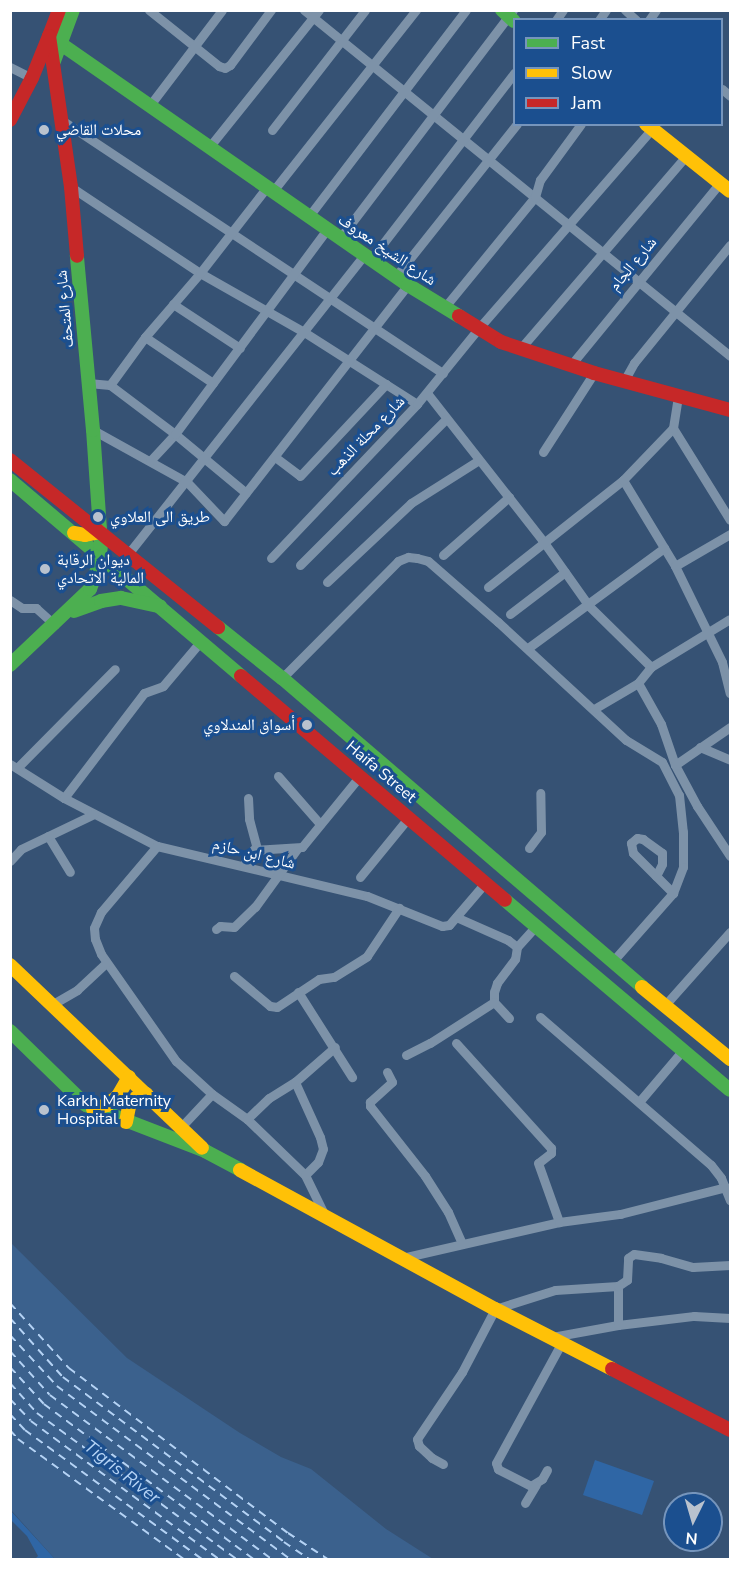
<!DOCTYPE html>
<meta charset="utf-8">
<style>
body{margin:0}
#map{position:relative;width:741px;height:1570px;overflow:hidden;background:#365274;font-family:"Nunito Sans","Noto Naskh Arabic",sans-serif}
div>[style]{position:absolute}
[style*='--x']{left:calc(var(--x)*1px);top:calc(var(--y)*1px);width:calc(var(--w)*1px);rotate:calc(var(--a)*1deg)}
.green>*{inset:0;background:#2f66a5}
.water>*{inset:0;background:#3b618d}
.ferry>*{height:1.5px;margin-top:-0.75px;transform-origin:0;background:repeating-linear-gradient(90deg,#b5d3f5 0 8px,transparent 0 14px)}
.street>*{height:9px;margin:-4.5px;padding:0 4.5px;transform-origin:4.5px;border-radius:4.5px;background:#7d92a8}
.fast>*{height:14px;margin:-7px;padding:0 7px;transform-origin:7px;border-radius:7px;background:#4caf50}
.slow>*{height:14px;margin:-7px;padding:0 7px;transform-origin:7px;border-radius:7px;background:#ffc107}
.jam>*{height:14px;margin:-7px;padding:0 7px;transform-origin:7px;border-radius:7px;background:#c62828}
.dots>*{width:16px;height:16px;translate:-50% -50%;box-sizing:border-box;border:3px solid #1b4f8f;border-radius:50%}
span{translate:-50% -50%;white-space:nowrap;text-align:center;line-height:1.15;-webkit-text-stroke:6px #1b4f8f;paint-order:stroke}
.poi-label{font-size:16px;color:#fff}
.left{translate:0 -50%;text-align:left}
.right{translate:-100% -50%;text-align:right}
.street-label{font-size:16px;color:#fff}
.water-label{font-size:18px;color:#b5d3f5;font-style:italic}
.frame{position:absolute;inset:0;border:12px solid #fff;pointer-events:none}
.legend{position:absolute;left:513px;top:18px;width:210px;height:108px;box-sizing:border-box;background:#1b4f8f;border:2px solid #7695bc;margin:0;padding:8px 10px;list-style:none;font-size:18px;color:#fff}
.legend li{display:flex;align-items:center;gap:12px;height:30px}
.legend b{width:30px;border:2px solid #7695bc}
.north{position:absolute;left:663px;top:1492px;width:60px;height:60px;box-sizing:border-box;background:#1b4f8f;border:2px solid #7695bc;border-radius:50%;rotate:185deg;font-size:16px;font-weight:700;line-height:24px;text-align:center;color:#fff}
.north::after{content:'';display:block;margin:auto;width:21px;height:27px;background:#b9c2ce;clip-path:polygon(50% 0,100% 100%,50% 72%,0 100%)}
</style>
<div id="map">
<div class="green">
<div style="clip-path:polygon(595px 1460px,654px 1481px,642px 1515px,583px 1495px)"></div>
<div style="clip-path:polygon(10px 1510px,55px 1559px,35px 1559px,38px 1556px,27px 1536px,11px 1520px)"></div>
</div>
<div class="water">
<div style="clip-path:polygon(10px 1242px,127px 1358px,240px 1433px,281px 1457px,311px 1469px,386px 1529px,433px 1559px,55px 1559px,11px 1510px)"></div>
</div>
<div class="ferry">
<div style="--x:10;--y:1303;--w:88;--a:47.8"></div>
<div style="--x:69;--y:1368;--w:274;--a:37"></div>
<div style="--x:288;--y:1533;--w:49;--a:33.4"></div>
<div style="--x:10;--y:1318;--w:79;--a:48.1"></div>
<div style="--x:63;--y:1377;--w:276;--a:36.7"></div>
<div style="--x:284;--y:1542;--w:32;--a:34"></div>
<div style="--x:10;--y:1335;--w:69;--a:47.3"></div>
<div style="--x:57;--y:1386;--w:292;--a:36.6"></div>
<div style="--x:10;--y:1351;--w:59;--a:47.7"></div>
<div style="--x:50;--y:1395;--w:277;--a:36.5"></div>
<div style="--x:10;--y:1367;--w:50;--a:47.4"></div>
<div style="--x:44;--y:1404;--w:262;--a:36.5"></div>
<div style="--x:10;--y:1383;--w:40;--a:48"></div>
<div style="--x:37;--y:1413;--w:249;--a:36.2"></div>
<div style="--x:10;--y:1399;--w:30;--a:46"></div>
<div style="--x:31;--y:1421;--w:235;--a:36.3"></div>
<div style="--x:10;--y:1414;--w:22;--a:47"></div>
<div style="--x:25;--y:1430;--w:220;--a:36.1"></div>
<div style="--x:10;--y:1430;--w:12;--a:48"></div>
<div style="--x:18;--y:1439;--w:206;--a:35.9"></div>
</div>
<div class="street">
<div style="--x:149;--y:10;--w:90;--a:38.7"></div>
<div style="--x:219;--y:66;--w:6;--a:18"></div>
<div style="--x:225;--y:68;--w:6;--a:-31"></div>
<div style="--x:230;--y:65;--w:69;--a:-53.3"></div>
<div style="--x:304;--y:10;--w:549;--a:39.08"></div>
<div style="--x:625;--y:10;--w:15;--a:42"></div>
<div style="--x:556;--y:20;--w:12;--a:-55"></div>
<div style="--x:599;--y:20;--w:12;--a:-55"></div>
<div style="--x:649;--y:20;--w:12;--a:-55"></div>
<div style="--x:10;--y:67;--w:25;--a:27"></div>
<div style="--x:722;--y:89;--w:11;--a:41"></div>
<div style="--x:150;--y:105;--w:119;--a:-52.8"></div>
<div style="--x:63;--y:121;--w:456;--a:33.6"></div>
<div style="--x:272;--y:130;--w:152;--a:-52.2"></div>
<div style="--x:210;--y:146;--w:174;--a:-51.3"></div>
<div style="--x:71;--y:187;--w:155;--a:33.7"></div>
<div style="--x:200;--y:273;--w:120;--a:29.6"></div>
<div style="--x:304;--y:332;--w:134;--a:32.5"></div>
<div style="--x:273;--y:191;--w:231;--a:-51.7"></div>
<div style="--x:309;--y:216;--w:259;--a:-52.7"></div>
<div style="--x:340;--y:238;--w:286;--a:-52.8"></div>
<div style="--x:371;--y:259;--w:235;--a:-52.4"></div>
<div style="--x:396;--y:276;--w:194;--a:-51.5"></div>
<div style="--x:173;--y:304;--w:80;--a:33.3"></div>
<div style="--x:444;--y:308;--w:144;--a:-50.7"></div>
<div style="--x:535;--y:197;--w:18;--a:-74"></div>
<div style="--x:540;--y:180;--w:69;--a:-53.8"></div>
<div style="--x:145;--y:337;--w:82;--a:34.1"></div>
<div style="--x:520;--y:349;--w:255;--a:-49.3"></div>
<div style="--x:570;--y:366;--w:237;--a:-50.7"></div>
<div style="--x:624;--y:381;--w:21;--a:-61"></div>
<div style="--x:634;--y:363;--w:152;--a:-50.9"></div>
<div style="--x:88;--y:383;--w:22;--a:5"></div>
<div style="--x:110;--y:385;--w:81;--a:37"></div>
<div style="--x:175;--y:434;--w:92;--a:39.7"></div>
<div style="--x:110;--y:385;--w:59;--a:-53.9"></div>
<div style="--x:145;--y:337;--w:84;--a:-49.3"></div>
<div style="--x:200;--y:273;--w:109;--a:-52.1"></div>
<div style="--x:427;--y:393;--w:188;--a:51.9"></div>
<div style="--x:543;--y:541;--w:80;--a:54.7"></div>
<div style="--x:589;--y:606;--w:87;--a:44.5"></div>
<div style="--x:673;--y:428;--w:108;--a:58.2"></div>
<div style="--x:93;--y:430;--w:107;--a:29"></div>
<div style="--x:187;--y:482;--w:54;--a:46.5"></div>
<div style="--x:224;--y:521;--w:299;--a:-52.1"></div>
<div style="--x:543;--y:452;--w:94;--a:-57.2"></div>
<div style="--x:275;--y:457;--w:31;--a:37"></div>
<div style="--x:300;--y:476;--w:126;--a:-46.9"></div>
<div style="--x:150;--y:461;--w:37;--a:-47"></div>
<div style="--x:175;--y:434;--w:255;--a:-53.4"></div>
<div style="--x:623;--y:480;--w:100;--a:58.8"></div>
<div style="--x:675;--y:566;--w:107;--a:63.9"></div>
<div style="--x:722;--y:662;--w:32;--a:76"></div>
<div style="--x:128;--y:554;--w:382;--a:-51.7"></div>
<div style="--x:443;--y:555;--w:88;--a:-41.3"></div>
<div style="--x:271;--y:558;--w:212;--a:-46.5"></div>
<div style="--x:417;--y:404;--w:97;--a:-50.9"></div>
<div style="--x:478;--y:329;--w:265;--a:-49"></div>
<div style="--x:300;--y:565;--w:206;--a:-45"></div>
<div style="--x:675;--y:566;--w:64;--a:-30.2"></div>
<div style="--x:327;--y:582;--w:115;--a:-43.2"></div>
<div style="--x:411;--y:503;--w:80;--a:-32.3"></div>
<div style="--x:488;--y:587;--w:172;--a:-38.4"></div>
<div style="--x:623;--y:480;--w:72;--a:-46.1"></div>
<div style="--x:673;--y:428;--w:32;--a:-81"></div>
<div style="--x:10;--y:600;--w:14;--a:34"></div>
<div style="--x:22;--y:608;--w:14;--a:0"></div>
<div style="--x:36;--y:608;--w:25;--a:42"></div>
<div style="--x:510;--y:614;--w:69;--a:-37.4"></div>
<div style="--x:528;--y:648;--w:169;--a:-36.3"></div>
<div style="--x:282;--y:678;--w:165;--a:-45.2"></div>
<div style="--x:398;--y:561;--w:11;--a:-22"></div>
<div style="--x:408;--y:557;--w:9;--a:6"></div>
<div style="--x:417;--y:558;--w:11;--a:15"></div>
<div style="--x:428;--y:561;--w:93;--a:41.1"></div>
<div style="--x:498;--y:622;--w:174;--a:42.7"></div>
<div style="--x:626;--y:740;--w:42;--a:31.4"></div>
<div style="--x:662;--y:762;--w:37;--a:63"></div>
<div style="--x:679;--y:795;--w:37;--a:84"></div>
<div style="--x:683;--y:832;--w:35;--a:90"></div>
<div style="--x:683;--y:867;--w:28;--a:111"></div>
<div style="--x:673;--y:893;--w:92;--a:131.5"></div>
<div style="--x:638;--y:683;--w:47;--a:60.7"></div>
<div style="--x:661;--y:724;--w:43;--a:71.1"></div>
<div style="--x:675;--y:765;--w:47;--a:61.8"></div>
<div style="--x:697;--y:806;--w:60;--a:56.6"></div>
<div style="--x:594;--y:709;--w:51;--a:-30.6"></div>
<div style="--x:638;--y:683;--w:21;--a:-51"></div>
<div style="--x:651;--y:667;--w:92;--a:-31.3"></div>
<div style="--x:700;--y:747;--w:33;--a:23"></div>
<div style="--x:10;--y:764;--w:64;--a:32.2"></div>
<div style="--x:64;--y:798;--w:105;--a:27.3"></div>
<div style="--x:157;--y:846;--w:216;--a:13.4"></div>
<div style="--x:367;--y:896;--w:81;--a:21.8"></div>
<div style="--x:442;--y:926;--w:7;--a:-8"></div>
<div style="--x:449;--y:925;--w:55;--a:-49.4"></div>
<div style="--x:675;--y:765;--w:67;--a:-34.6"></div>
<div style="--x:17;--y:768;--w:139;--a:-45.3"></div>
<div style="--x:278;--y:776;--w:64;--a:48.8"></div>
<div style="--x:64;--y:798;--w:132;--a:-52.7"></div>
<div style="--x:144;--y:693;--w:20;--a:-20"></div>
<div style="--x:163;--y:686;--w:59;--a:-49.8"></div>
<div style="--x:248;--y:798;--w:21;--a:87"></div>
<div style="--x:249;--y:819;--w:31;--a:75"></div>
<div style="--x:48;--y:836;--w:42;--a:58.6"></div>
<div style="--x:157;--y:846;--w:87;--a:130.3"></div>
<div style="--x:101;--y:912;--w:17;--a:114"></div>
<div style="--x:94;--y:928;--w:11;--a:85"></div>
<div style="--x:95;--y:939;--w:16;--a:68"></div>
<div style="--x:101;--y:954;--w:131;--a:55"></div>
<div style="--x:176;--y:1061;--w:49;--a:42.5"></div>
<div style="--x:212;--y:1094;--w:43;--a:35.5"></div>
<div style="--x:247;--y:1119;--w:81;--a:44"></div>
<div style="--x:305;--y:1175;--w:46;--a:64"></div>
<div style="--x:529;--y:848;--w:20;--a:-53"></div>
<div style="--x:541;--y:832;--w:39;--a:-91"></div>
<div style="--x:10;--y:861;--w:16;--a:-47"></div>
<div style="--x:21;--y:849;--w:81;--a:-25.6"></div>
<div style="--x:243;--y:866;--w:19;--a:-58"></div>
<div style="--x:253;--y:850;--w:49;--a:-3.5"></div>
<div style="--x:302;--y:847;--w:92;--a:-50.8"></div>
<div style="--x:656;--y:876;--w:13;--a:-63"></div>
<div style="--x:662;--y:864;--w:11;--a:-90"></div>
<div style="--x:662;--y:853;--w:24;--a:-144"></div>
<div style="--x:643;--y:839;--w:6;--a:-171"></div>
<div style="--x:637;--y:838;--w:8;--a:140"></div>
<div style="--x:631;--y:843;--w:10;--a:79"></div>
<div style="--x:633;--y:853;--w:57;--a:45"></div>
<div style="--x:360;--y:877;--w:77;--a:-50.8"></div>
<div style="--x:456;--y:917;--w:57;--a:23.9"></div>
<div style="--x:508;--y:940;--w:11;--a:38"></div>
<div style="--x:517;--y:947;--w:12;--a:99"></div>
<div style="--x:515;--y:959;--w:30;--a:127"></div>
<div style="--x:497;--y:983;--w:9;--a:108"></div>
<div style="--x:494;--y:992;--w:10;--a:90"></div>
<div style="--x:494;--y:1002;--w:22;--a:47"></div>
<div style="--x:216;--y:929;--w:5;--a:-37"></div>
<div style="--x:220;--y:926;--w:14;--a:4"></div>
<div style="--x:234;--y:927;--w:29;--a:-44"></div>
<div style="--x:255;--y:907;--w:72;--a:-54.1"></div>
<div style="--x:517;--y:947;--w:28;--a:-48"></div>
<div style="--x:234;--y:976;--w:47;--a:39.8"></div>
<div style="--x:270;--y:1006;--w:7;--a:8"></div>
<div style="--x:277;--y:1007;--w:50;--a:-33.7"></div>
<div style="--x:319;--y:979;--w:15;--a:-8"></div>
<div style="--x:334;--y:977;--w:39;--a:-32"></div>
<div style="--x:367;--y:956;--w:58;--a:-56.3"></div>
<div style="--x:298;--y:992;--w:101;--a:57.6"></div>
<div style="--x:53;--y:1004;--w:28;--a:-30"></div>
<div style="--x:77;--y:990;--w:40;--a:-43"></div>
<div style="--x:665;--y:1005;--w:98;--a:-48.3"></div>
<div style="--x:540;--y:1017;--w:226;--a:40.9"></div>
<div style="--x:711;--y:1165;--w:16;--a:52"></div>
<div style="--x:721;--y:1178;--w:24;--a:68"></div>
<div style="--x:456;--y:1043;--w:142;--a:47.9"></div>
<div style="--x:551;--y:1148;--w:5;--a:90"></div>
<div style="--x:551;--y:1153;--w:16;--a:142"></div>
<div style="--x:538;--y:1163;--w:63;--a:70.4"></div>
<div style="--x:406;--y:1055;--w:27;--a:-27"></div>
<div style="--x:430;--y:1043;--w:76;--a:-32.6"></div>
<div style="--x:387;--y:1072;--w:11;--a:63"></div>
<div style="--x:392;--y:1082;--w:30;--a:138"></div>
<div style="--x:370;--y:1102;--w:4;--a:90"></div>
<div style="--x:370;--y:1106;--w:89;--a:51.8"></div>
<div style="--x:425;--y:1176;--w:43;--a:57.4"></div>
<div style="--x:448;--y:1212;--w:35;--a:66"></div>
<div style="--x:295;--y:1082;--w:60;--a:65.6"></div>
<div style="--x:320;--y:1137;--w:12;--a:76"></div>
<div style="--x:323;--y:1149;--w:14;--a:111"></div>
<div style="--x:318;--y:1162;--w:18;--a:135"></div>
<div style="--x:639;--y:1102;--w:68;--a:-49.8"></div>
<div style="--x:247;--y:1119;--w:30;--a:-44"></div>
<div style="--x:269;--y:1098;--w:31;--a:-32"></div>
<div style="--x:295;--y:1082;--w:53;--a:-41.2"></div>
<div style="--x:181;--y:1127;--w:45;--a:-46.8"></div>
<div style="--x:402;--y:1258;--w:161;--a:-12.9"></div>
<div style="--x:559;--y:1222;--w:62;--a:-7.5"></div>
<div style="--x:620;--y:1214;--w:109;--a:-14.3"></div>
<div style="--x:618;--y:1286;--w:39;--a:90"></div>
<div style="--x:552;--y:1337;--w:67;--a:-10.3"></div>
<div style="--x:618;--y:1325;--w:77;--a:-6.8"></div>
<div style="--x:694;--y:1316;--w:36;--a:3"></div>
<div style="--x:443;--y:1464;--w:13;--a:-151"></div>
<div style="--x:432;--y:1458;--w:18;--a:-137"></div>
<div style="--x:419;--y:1446;--w:7;--a:-106"></div>
<div style="--x:417;--y:1439;--w:81;--a:-56.1"></div>
<div style="--x:462;--y:1372;--w:71;--a:-62.4"></div>
<div style="--x:495;--y:1309;--w:63;--a:-17.6"></div>
<div style="--x:555;--y:1290;--w:63;--a:-3.6"></div>
<div style="--x:618;--y:1286;--w:11;--a:-34"></div>
<div style="--x:627;--y:1280;--w:22;--a:-87"></div>
<div style="--x:628;--y:1258;--w:7;--a:-34"></div>
<div style="--x:634;--y:1254;--w:27;--a:8"></div>
<div style="--x:661;--y:1258;--w:33;--a:16"></div>
<div style="--x:693;--y:1267;--w:37;--a:-3"></div>
<div style="--x:547;--y:1470;--w:10;--a:119"></div>
<div style="--x:542;--y:1479;--w:13;--a:148"></div>
<div style="--x:531;--y:1486;--w:37;--a:-153"></div>
<div style="--x:498;--y:1469;--w:6;--a:-108"></div>
<div style="--x:496;--y:1463;--w:138;--a:-61.4"></div>
<div style="--x:525;--y:1503;--w:21;--a:-59"></div>
</div>
<div class="fast">
<div style="--x:502;--y:10;--w:16;--a:43"></div>
<div style="--x:61;--y:44;--w:422;--a:34.8"></div>
<div style="--x:408;--y:285;--w:60;--a:31.3"></div>
<div style="--x:54;--y:61;--w:54;--a:-69.6"></div>
<div style="--x:10;--y:480;--w:303;--a:40.3"></div>
<div style="--x:74;--y:611;--w:29;--a:-20"></div>
<div style="--x:101;--y:601;--w:20;--a:-9"></div>
<div style="--x:121;--y:598;--w:40;--a:12"></div>
<div style="--x:218;--y:627;--w:82;--a:38.6"></div>
<div style="--x:282;--y:678;--w:474;--a:40.6"></div>
<div style="--x:10;--y:665;--w:110;--a:-43.5"></div>
<div style="--x:90;--y:589;--w:27;--a:-70"></div>
<div style="--x:99;--y:564;--w:20;--a:-84"></div>
<div style="--x:101;--y:544;--w:114;--a:-94"></div>
<div style="--x:93;--y:430;--w:175;--a:-95.3"></div>
<div style="--x:505;--y:900;--w:294;--a:40.2"></div>
<div style="--x:10;--y:1031;--w:106;--a:44.2"></div>
<div style="--x:86;--y:1105;--w:128;--a:21.1"></div>
<div style="--x:205;--y:1151;--w:40;--a:28"></div>
</div>
<div class="slow">
<div style="--x:646;--y:124;--w:107;--a:38.6"></div>
<div style="--x:74;--y:533;--w:11;--a:10"></div>
<div style="--x:85;--y:535;--w:15;--a:-11"></div>
<div style="--x:10;--y:965;--w:265;--a:43.6"></div>
<div style="--x:642;--y:987;--w:114;--a:39.3"></div>
<div style="--x:93;--y:1109;--w:15;--a:-16"></div>
<div style="--x:107;--y:1105;--w:14;--a:-39"></div>
<div style="--x:118;--y:1096;--w:22;--a:-60"></div>
<div style="--x:126;--y:1122;--w:16;--a:-79"></div>
<div style="--x:129;--y:1106;--w:11;--a:-49"></div>
<div style="--x:136;--y:1098;--w:11;--a:-22"></div>
<div style="--x:240;--y:1170;--w:290;--a:28.6"></div>
<div style="--x:495;--y:1309;--w:131;--a:27.1"></div>
</div>
<div class="jam">
<div style="--x:59;--y:10;--w:28;--a:111"></div>
<div style="--x:49;--y:36;--w:153;--a:81.7"></div>
<div style="--x:71;--y:187;--w:69;--a:85"></div>
<div style="--x:10;--y:120;--w:47;--a:-62.4"></div>
<div style="--x:32;--y:78;--w:45;--a:-68"></div>
<div style="--x:459;--y:316;--w:49;--a:31.8"></div>
<div style="--x:501;--y:342;--w:98;--a:18.4"></div>
<div style="--x:594;--y:373;--w:141;--a:15.2"></div>
<div style="--x:10;--y:460;--w:267;--a:38.8"></div>
<div style="--x:241;--y:676;--w:346;--a:40.3"></div>
<div style="--x:612;--y:1369;--w:133;--a:27.3"></div>
</div>
<div class="dots">
<div style="left:44px;top:130px;background:#b9c2ce"></div>
<div style="left:98px;top:517px;background:#b9c2ce"></div>
<div style="left:45px;top:569px;background:#b9c2ce"></div>
<div style="left:307px;top:725px;background:#b9c2ce"></div>
<div style="left:44px;top:1110px;background:#b9c2ce"></div>
</div>
<div class="poi-label">
<span class="left" style="left:56px;top:130px">محلات القاضي</span>
<span class="left" style="left:110px;top:517px">طريق الى العلاوي</span>
<span class="left" style="left:57px;top:569px">ديوان الرقابة<br>المالية الاتحادي</span>
<span class="right" style="left:295px;top:725px">أسواق المندلاوي</span>
<span class="left" style="left:57px;top:1110px">Karkh Maternity<br>Hospital</span>
</div>
<div class="street-label">
<span style="left:387px;top:250px;rotate:34deg">شارع الشيخ معروف</span>
<span style="left:633px;top:264px;rotate:-50deg">شارع الجام</span>
<span style="left:65px;top:309px;rotate:-95deg">شارع المتحف</span>
<span style="left:366px;top:436px;rotate:-46deg">شارع محلة الذهب</span>
<span style="left:381px;top:772px;rotate:40deg">Haifa Street</span>
<span style="left:254px;top:854px;rotate:14deg">شارع ابن حازم</span>
</div>
<div class="water-label">
<span style="left:122px;top:1472px;rotate:38deg">Tigris River</span>
</div>
<div class="frame"></div>
<ul class="legend">
<li><b style="height:8px;background:#4caf50"></b>Fast</li>
<li><b style="height:8px;background:#ffc107"></b>Slow</li>
<li><b style="height:8px;background:#c62828"></b>Jam</li>
</ul>
<div class="north">N</div>
</div>
